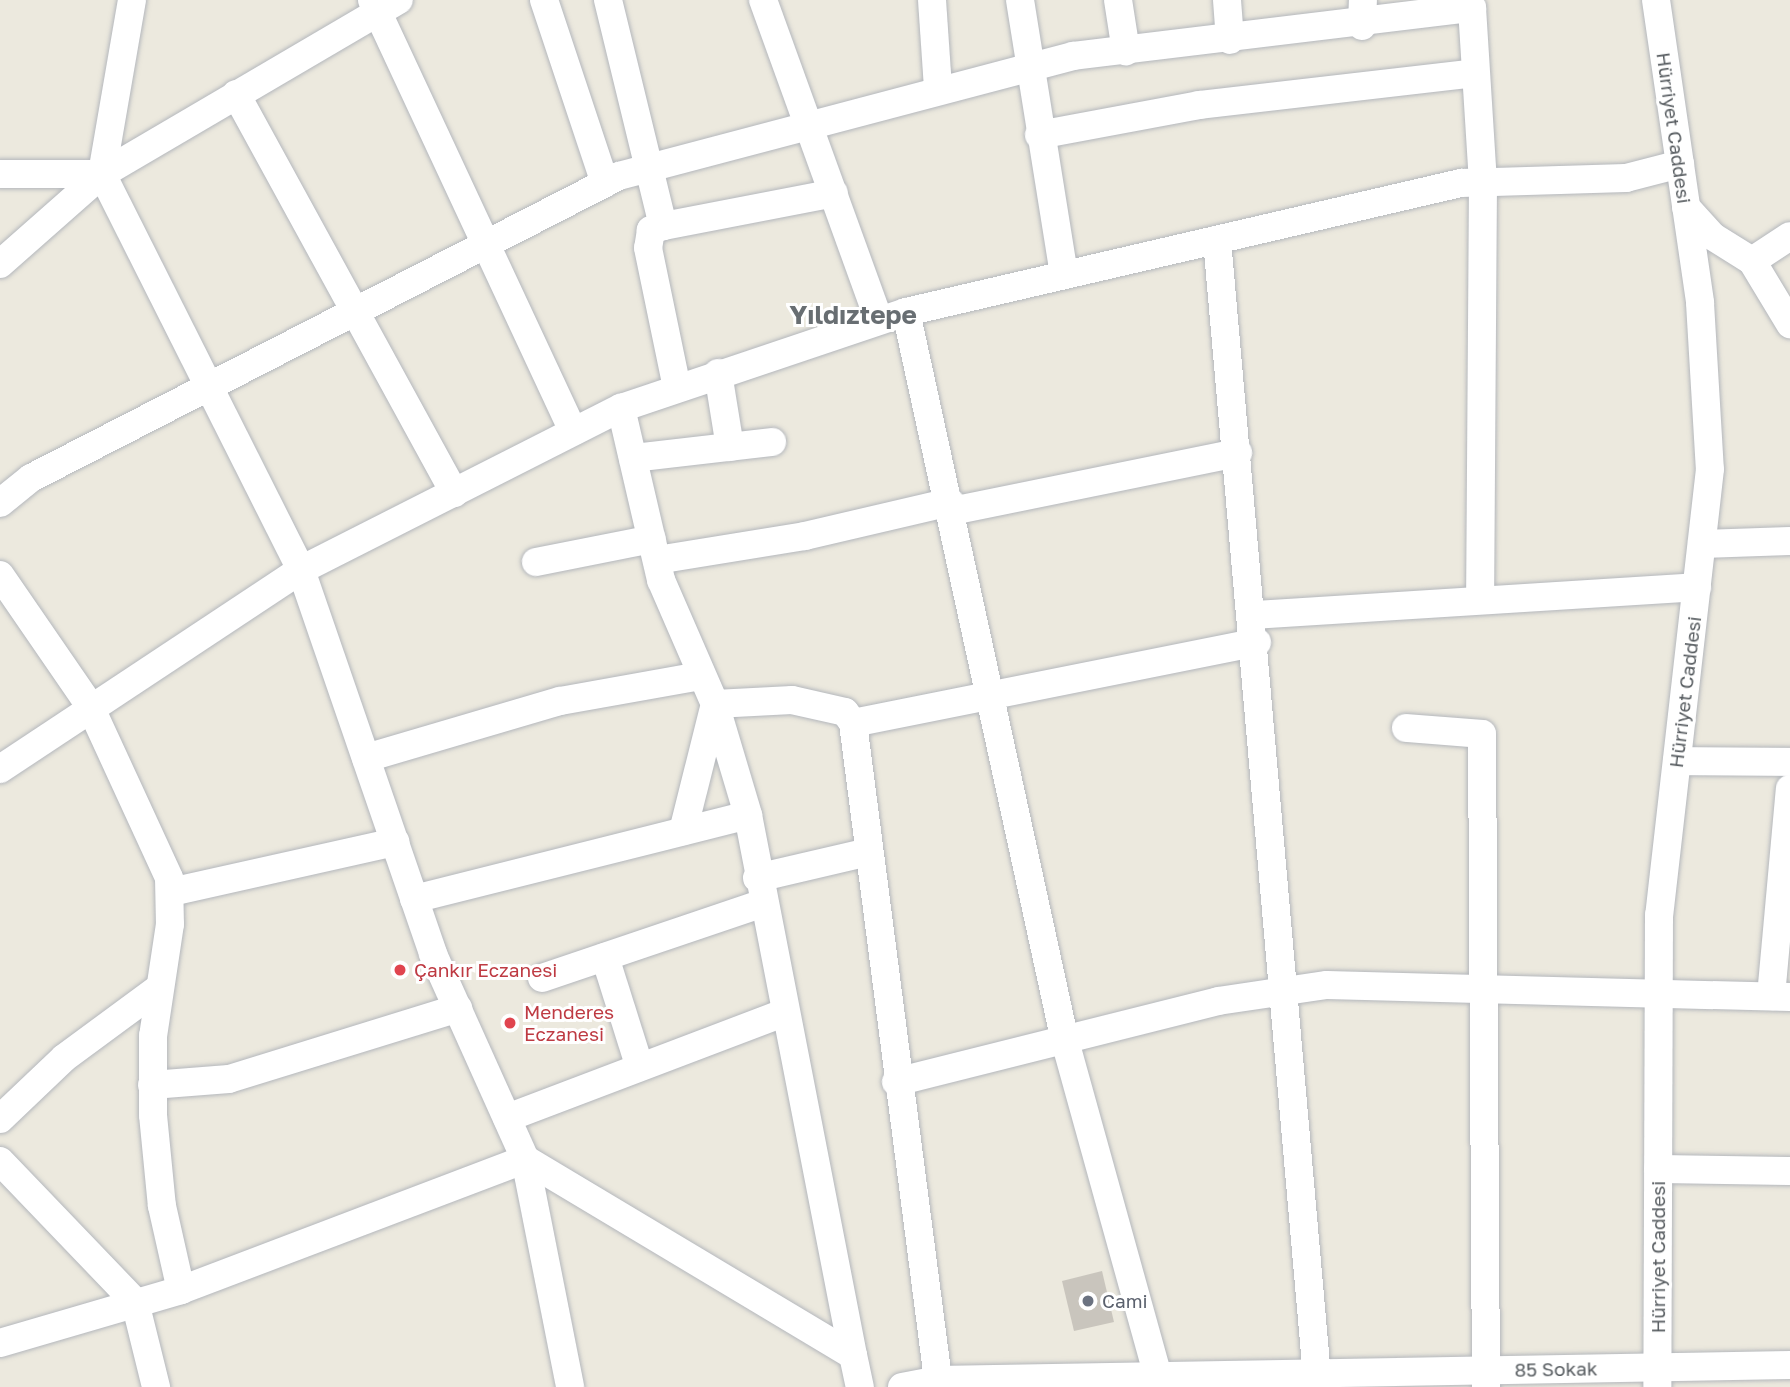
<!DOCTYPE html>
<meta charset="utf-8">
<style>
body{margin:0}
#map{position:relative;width:1790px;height:1387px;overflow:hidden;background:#ece9de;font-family:"Golos Text",sans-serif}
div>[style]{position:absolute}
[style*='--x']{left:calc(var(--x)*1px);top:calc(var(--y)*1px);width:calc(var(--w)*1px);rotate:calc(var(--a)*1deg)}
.building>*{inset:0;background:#c9c5bd}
.roads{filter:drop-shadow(0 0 2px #b4b7bc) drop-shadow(0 0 2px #b4b7bc)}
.minor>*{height:28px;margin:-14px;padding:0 14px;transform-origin:14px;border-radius:14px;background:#fff}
.dots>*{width:19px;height:19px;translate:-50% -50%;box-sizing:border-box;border:4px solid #fff;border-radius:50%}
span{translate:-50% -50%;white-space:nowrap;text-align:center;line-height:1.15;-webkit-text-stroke:6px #fff;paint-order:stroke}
.street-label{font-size:19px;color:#575c60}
.health-label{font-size:19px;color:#be3a42}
.left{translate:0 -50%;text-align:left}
.worship-label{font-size:19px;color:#5b616d}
.district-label{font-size:26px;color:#686e72;font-weight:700}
</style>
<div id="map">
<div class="building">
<div style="clip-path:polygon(1102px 1271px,1114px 1322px,1074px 1331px,1062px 1281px)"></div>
</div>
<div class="roads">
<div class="minor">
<div style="--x:132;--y:0;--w:177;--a:99.8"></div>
<div style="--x:102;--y:174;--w:443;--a:63.3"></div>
<div style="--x:301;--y:570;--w:406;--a:71"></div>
<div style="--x:433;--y:954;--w:225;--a:65.8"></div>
<div style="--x:525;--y:1159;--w:232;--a:78.8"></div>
<div style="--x:372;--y:0;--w:476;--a:65"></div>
<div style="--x:544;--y:0;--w:193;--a:71.6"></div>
<div style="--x:608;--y:0;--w:233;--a:76.3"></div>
<div style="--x:663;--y:226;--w:13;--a:162"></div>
<div style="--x:651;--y:230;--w:18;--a:99"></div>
<div style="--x:648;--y:248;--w:143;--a:78.3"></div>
<div style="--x:763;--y:0;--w:340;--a:70.1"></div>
<div style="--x:932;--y:0;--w:89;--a:86.1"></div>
<div style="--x:1020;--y:0;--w:278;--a:80.9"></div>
<div style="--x:1118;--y:0;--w:52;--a:81.1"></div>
<div style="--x:1227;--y:0;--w:40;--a:85.7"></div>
<div style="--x:1656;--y:0;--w:306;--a:81.7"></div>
<div style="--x:1700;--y:303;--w:166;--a:86.6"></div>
<div style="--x:1710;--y:469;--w:449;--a:96.5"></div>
<div style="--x:1659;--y:915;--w:472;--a:90.2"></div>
<div style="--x:1362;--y:26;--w:26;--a:-88"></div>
<div style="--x:236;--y:94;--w:455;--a:61.3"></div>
<div style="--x:1039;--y:135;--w:163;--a:-10.6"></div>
<div style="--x:1199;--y:105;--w:277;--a:-6.6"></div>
<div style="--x:0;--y:174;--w:102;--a:0"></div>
<div style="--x:1686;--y:207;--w:39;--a:48"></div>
<div style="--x:1712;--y:236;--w:47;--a:32"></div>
<div style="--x:1752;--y:261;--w:74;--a:58.9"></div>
<div style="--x:663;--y:226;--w:174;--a:-10.9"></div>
<div style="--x:1217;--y:240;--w:1151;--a:84.97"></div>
<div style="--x:1752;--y:261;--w:45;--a:-33.3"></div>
<div style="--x:0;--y:264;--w:136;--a:-41.4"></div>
<div style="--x:102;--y:174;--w:344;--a:-30.4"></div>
<div style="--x:906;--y:312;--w:746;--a:77.7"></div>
<div style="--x:1065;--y:1041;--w:359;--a:74.5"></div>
<div style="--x:718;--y:373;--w:75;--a:80.8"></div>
<div style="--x:621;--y:408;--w:177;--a:76.9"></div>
<div style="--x:661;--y:580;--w:135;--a:66.5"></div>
<div style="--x:715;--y:704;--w:77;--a:-3"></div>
<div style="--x:792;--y:700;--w:54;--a:12.8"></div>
<div style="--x:845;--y:712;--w:14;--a:54"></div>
<div style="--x:853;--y:723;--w:670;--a:82.62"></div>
<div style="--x:633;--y:458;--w:140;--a:-6.6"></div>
<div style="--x:0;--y:503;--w:40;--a:-39"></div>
<div style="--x:31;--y:478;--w:661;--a:-27.19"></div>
<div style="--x:619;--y:176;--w:470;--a:-14.8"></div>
<div style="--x:1073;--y:56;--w:402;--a:-6.9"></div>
<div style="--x:1472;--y:8;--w:174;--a:86.4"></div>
<div style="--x:1483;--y:182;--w:418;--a:90.4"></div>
<div style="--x:952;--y:511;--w:292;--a:-11.5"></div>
<div style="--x:1702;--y:544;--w:88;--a:-2"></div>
<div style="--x:657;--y:560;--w:150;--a:-9.2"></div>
<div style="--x:805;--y:536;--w:149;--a:-13.2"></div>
<div style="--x:536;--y:562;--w:118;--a:-11.2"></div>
<div style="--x:0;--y:575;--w:159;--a:55.5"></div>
<div style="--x:90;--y:706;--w:189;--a:65.3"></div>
<div style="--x:169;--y:878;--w:46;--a:88.8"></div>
<div style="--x:170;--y:924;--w:113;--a:98.6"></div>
<div style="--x:153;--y:1036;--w:79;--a:90"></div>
<div style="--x:153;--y:1115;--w:91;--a:84.4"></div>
<div style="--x:162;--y:1206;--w:86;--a:77.3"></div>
<div style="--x:1254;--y:615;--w:444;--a:-3.6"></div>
<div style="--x:715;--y:704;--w:116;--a:73.4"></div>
<div style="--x:748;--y:815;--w:550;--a:79"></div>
<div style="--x:853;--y:723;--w:412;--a:-11.3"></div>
<div style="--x:1406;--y:728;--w:76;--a:4.5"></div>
<div style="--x:1482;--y:734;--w:653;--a:89.65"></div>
<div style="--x:366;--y:758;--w:202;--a:-16.4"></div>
<div style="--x:560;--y:701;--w:142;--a:-10.1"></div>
<div style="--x:1677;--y:761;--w:113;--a:0.5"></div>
<div style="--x:0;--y:769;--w:361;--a:-33.5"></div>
<div style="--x:301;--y:570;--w:359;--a:-26.9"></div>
<div style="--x:621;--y:408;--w:301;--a:-18.6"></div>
<div style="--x:906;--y:312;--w:570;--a:-13.09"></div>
<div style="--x:1461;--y:183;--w:165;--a:-1.7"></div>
<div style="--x:1626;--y:178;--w:56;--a:-14.5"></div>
<div style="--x:683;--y:831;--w:131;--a:-75.9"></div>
<div style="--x:757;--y:878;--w:115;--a:-13.1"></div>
<div style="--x:171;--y:892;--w:230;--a:-12.6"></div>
<div style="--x:414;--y:899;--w:344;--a:-14.1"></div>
<div style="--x:605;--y:957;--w:113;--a:72.5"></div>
<div style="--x:542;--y:978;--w:230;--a:-18.7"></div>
<div style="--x:1771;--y:996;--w:208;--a:-84.8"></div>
<div style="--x:896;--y:1082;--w:332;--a:-14.1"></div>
<div style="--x:1218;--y:1001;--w:110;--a:-8.4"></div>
<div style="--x:1327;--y:985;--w:463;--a:1.5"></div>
<div style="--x:152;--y:1085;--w:77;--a:-4.5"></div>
<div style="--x:229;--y:1079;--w:240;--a:-17.2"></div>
<div style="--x:507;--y:1118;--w:295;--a:-20.8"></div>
<div style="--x:0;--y:1119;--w:88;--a:-43.6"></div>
<div style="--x:64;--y:1058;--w:118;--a:-36.4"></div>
<div style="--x:0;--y:1161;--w:195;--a:46.2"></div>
<div style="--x:135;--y:1302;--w:88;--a:76.1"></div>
<div style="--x:1658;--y:1169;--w:132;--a:0.9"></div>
<div style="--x:0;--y:1343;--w:189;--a:-16.3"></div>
<div style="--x:181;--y:1290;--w:368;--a:-20.8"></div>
<div style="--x:525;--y:1159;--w:382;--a:30.9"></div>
<div style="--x:853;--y:1355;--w:33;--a:78"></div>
<div style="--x:902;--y:1387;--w:36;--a:-11"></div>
<div style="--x:937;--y:1380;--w:853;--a:-1.01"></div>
</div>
</div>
<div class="dots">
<div style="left:400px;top:970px;background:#e0444e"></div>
<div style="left:510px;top:1023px;background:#e0444e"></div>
<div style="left:1088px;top:1301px;background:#6b7280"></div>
</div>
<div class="street-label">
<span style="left:1674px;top:128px;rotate:82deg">Hürriyet Caddesi</span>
<span style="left:1685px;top:692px;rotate:-83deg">Hürriyet Caddesi</span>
<span style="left:1658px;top:1257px;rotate:-90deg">Hürriyet Caddesi</span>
<span style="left:1556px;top:1369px;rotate:-1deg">85 Sokak</span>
</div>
<div class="health-label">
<span class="left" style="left:414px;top:970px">Çankır Eczanesi</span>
<span class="left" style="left:524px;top:1023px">Menderes<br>Eczanesi</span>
</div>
<div class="worship-label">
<span class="left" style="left:1102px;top:1301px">Cami</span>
</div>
<div class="district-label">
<span style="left:853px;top:315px">Yıldıztepe</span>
</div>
</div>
